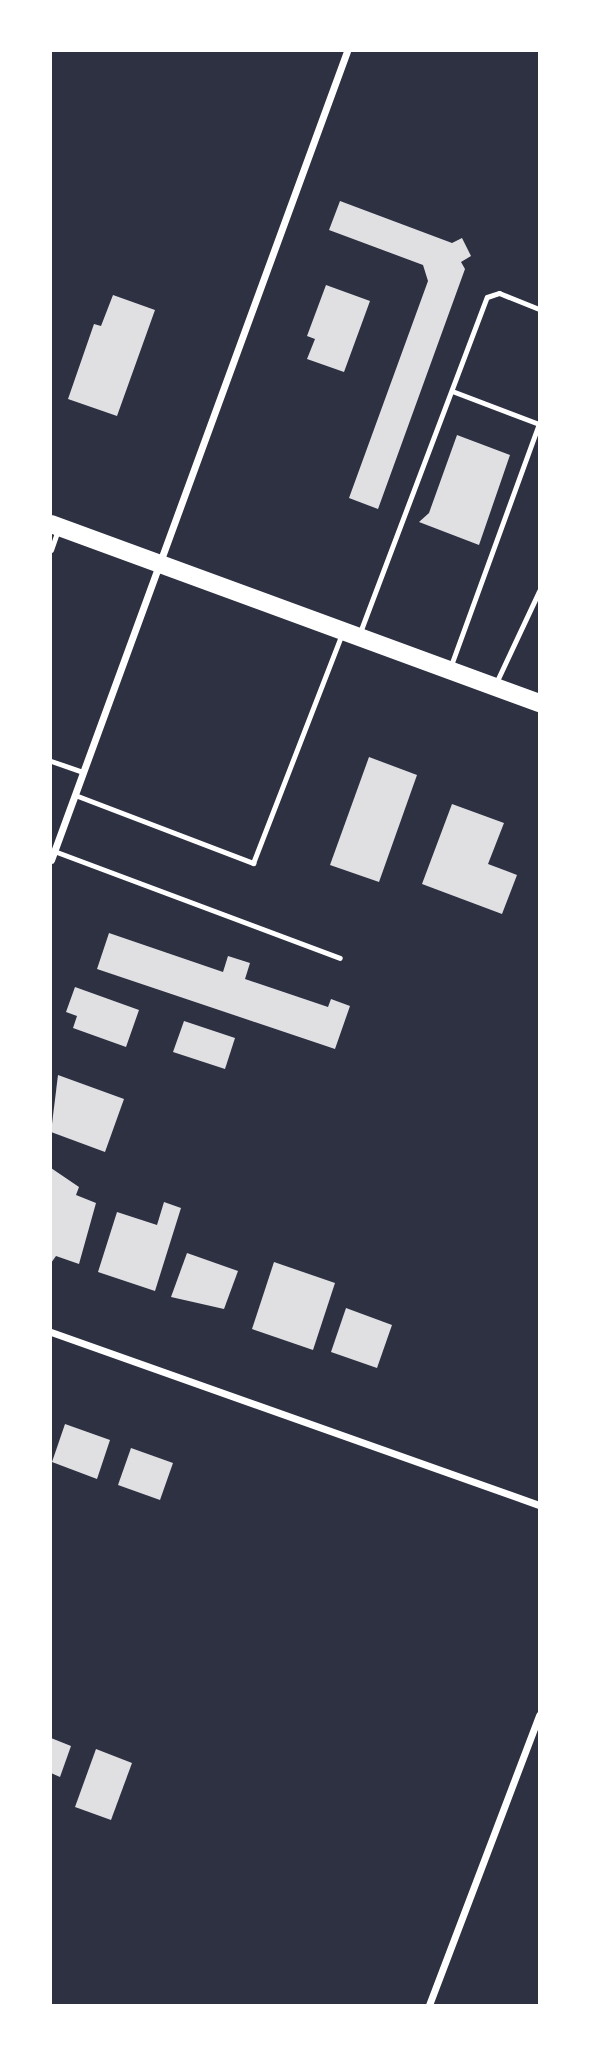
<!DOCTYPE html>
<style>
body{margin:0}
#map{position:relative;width:590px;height:2056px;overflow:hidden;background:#2d3142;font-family:Roboto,sans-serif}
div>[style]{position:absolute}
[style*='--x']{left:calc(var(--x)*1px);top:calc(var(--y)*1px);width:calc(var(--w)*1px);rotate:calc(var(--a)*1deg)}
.building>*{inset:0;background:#e0e0e3}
.service>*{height:5px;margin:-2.5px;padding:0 2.5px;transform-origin:2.5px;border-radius:2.5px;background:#fff}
.minor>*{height:7px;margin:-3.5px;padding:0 3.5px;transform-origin:3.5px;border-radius:3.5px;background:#fff}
.primary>*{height:18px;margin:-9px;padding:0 9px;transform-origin:9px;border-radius:9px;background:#fff}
span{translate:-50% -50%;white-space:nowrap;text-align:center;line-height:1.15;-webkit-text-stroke:5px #fff;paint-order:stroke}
.frame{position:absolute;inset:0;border:52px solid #fff;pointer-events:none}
</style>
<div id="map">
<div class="building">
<div style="clip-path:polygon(340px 201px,452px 243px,462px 238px,471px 256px,461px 262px,465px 269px,378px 509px,349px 498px,428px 281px,423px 265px,329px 230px)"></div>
<div style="clip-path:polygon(326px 285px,370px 301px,344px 372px,307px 359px,315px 339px,307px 336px)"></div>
<div style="clip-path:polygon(113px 295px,155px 310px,117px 416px,68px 399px,94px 324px,101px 326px)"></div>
<div style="clip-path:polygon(457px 435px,510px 455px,479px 545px,419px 522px,429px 513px)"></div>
<div style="clip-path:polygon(369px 757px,417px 775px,379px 882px,330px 865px)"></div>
<div style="clip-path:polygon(452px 804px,504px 823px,488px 864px,517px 875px,502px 914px,422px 884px)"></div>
<div style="clip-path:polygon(109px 933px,223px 972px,228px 956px,250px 963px,245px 979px,328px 1007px,331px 999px,350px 1006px,335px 1049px,97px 969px)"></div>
<div style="clip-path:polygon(75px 987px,139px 1010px,126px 1047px,73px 1028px,77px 1016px,66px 1012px)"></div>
<div style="clip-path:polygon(184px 1021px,235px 1038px,225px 1069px,173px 1052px)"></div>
<div style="clip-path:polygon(58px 1075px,124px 1099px,105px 1152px,51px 1132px)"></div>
<div style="clip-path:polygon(51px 1168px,79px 1187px,76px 1195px,96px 1203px,79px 1264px,56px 1256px,51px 1263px)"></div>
<div style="clip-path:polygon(164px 1202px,181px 1208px,155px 1291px,98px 1272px,117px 1212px,157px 1225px)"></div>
<div style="clip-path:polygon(187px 1253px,238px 1271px,224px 1309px,171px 1297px)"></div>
<div style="clip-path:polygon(274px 1262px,335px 1283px,313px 1350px,252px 1329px)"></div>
<div style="clip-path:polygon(346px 1308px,392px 1325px,377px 1368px,331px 1352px)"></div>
<div style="clip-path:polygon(65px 1424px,110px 1440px,97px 1479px,52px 1462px)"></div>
<div style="clip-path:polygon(131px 1448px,173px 1463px,160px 1500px,118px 1485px)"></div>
<div style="clip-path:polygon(51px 1738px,71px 1746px,60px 1777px,51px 1773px)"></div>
<div style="clip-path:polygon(96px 1749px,132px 1763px,111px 1820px,75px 1807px)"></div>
</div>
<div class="service">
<div style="--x:452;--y:391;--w:93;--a:20.8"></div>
<div style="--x:51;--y:550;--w:21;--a:-71"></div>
<div style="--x:359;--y:635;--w:361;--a:-69.3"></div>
<div style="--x:487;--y:297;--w:13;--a:-18"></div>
<div style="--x:499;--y:293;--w:43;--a:21.8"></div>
<div style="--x:450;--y:668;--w:261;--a:-70"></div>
<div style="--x:496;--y:683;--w:102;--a:-64.9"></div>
<div style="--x:51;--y:761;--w:34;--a:19"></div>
<div style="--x:75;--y:795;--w:191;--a:20.9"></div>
<div style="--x:253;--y:863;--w:246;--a:-68.8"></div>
<div style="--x:54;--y:851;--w:305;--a:20.5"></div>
</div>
<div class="minor">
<div style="--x:51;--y:860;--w:861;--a:-69.9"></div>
<div style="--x:51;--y:1332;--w:518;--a:19.52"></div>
<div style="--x:429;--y:2005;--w:310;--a:-69.2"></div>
</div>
<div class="primary">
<div style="--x:51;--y:524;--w:520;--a:20.14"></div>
</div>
<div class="frame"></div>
</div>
